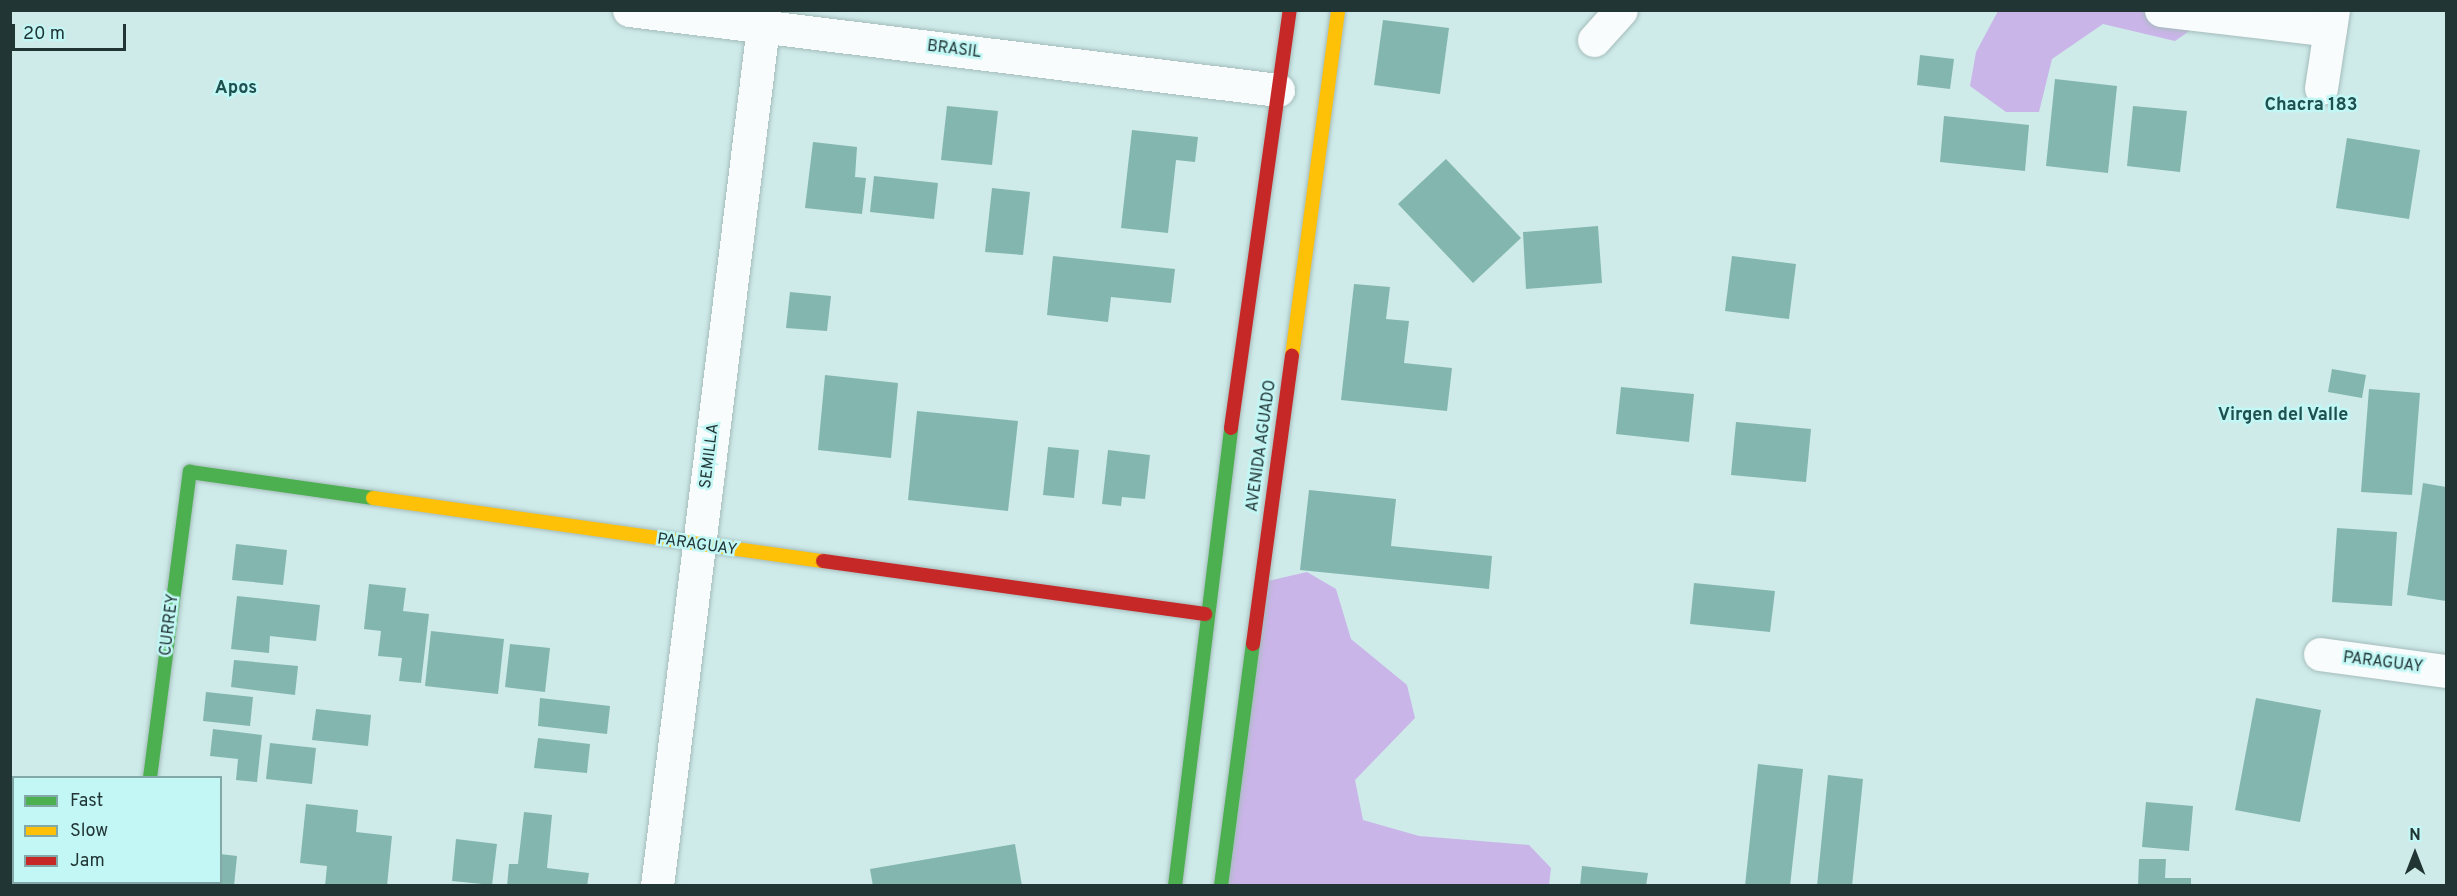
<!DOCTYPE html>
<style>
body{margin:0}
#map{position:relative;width:2457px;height:896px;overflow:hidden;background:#ceebea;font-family:Overpass,sans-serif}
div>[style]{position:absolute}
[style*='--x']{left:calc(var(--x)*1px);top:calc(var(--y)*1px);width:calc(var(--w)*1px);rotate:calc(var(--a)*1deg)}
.forest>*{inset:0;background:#c9b5e7}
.building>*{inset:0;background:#83b6ae}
.roads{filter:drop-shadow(0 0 2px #a5bcbb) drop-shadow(0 0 2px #a5bcbb)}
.street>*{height:33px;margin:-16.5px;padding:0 16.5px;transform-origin:16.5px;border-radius:16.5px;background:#f8fcfc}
.fast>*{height:14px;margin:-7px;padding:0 7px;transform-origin:7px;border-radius:7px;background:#4caf50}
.slow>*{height:14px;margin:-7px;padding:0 7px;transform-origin:7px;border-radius:7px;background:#ffc107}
.jam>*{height:14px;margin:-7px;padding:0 7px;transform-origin:7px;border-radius:7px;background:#c62828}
span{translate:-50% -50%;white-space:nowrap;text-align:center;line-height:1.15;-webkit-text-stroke:5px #c2f7f5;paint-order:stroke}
.street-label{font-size:16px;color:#213535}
.neighbourhood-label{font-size:18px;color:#1d504f;font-weight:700}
.frame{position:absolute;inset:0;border:12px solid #213535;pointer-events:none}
.legend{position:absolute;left:12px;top:776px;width:210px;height:108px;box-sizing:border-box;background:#c2f7f5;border:2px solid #82a9a8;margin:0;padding:8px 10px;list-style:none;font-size:18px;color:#213535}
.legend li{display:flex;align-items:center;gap:12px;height:30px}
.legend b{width:30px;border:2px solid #82a9a8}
.north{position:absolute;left:2385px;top:824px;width:60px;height:60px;-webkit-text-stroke:4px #c2f7f5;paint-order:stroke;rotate:0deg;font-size:16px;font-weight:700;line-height:24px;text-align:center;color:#213535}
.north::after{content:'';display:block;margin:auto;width:21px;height:27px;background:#213535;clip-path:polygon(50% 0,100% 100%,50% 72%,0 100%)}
.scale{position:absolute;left:12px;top:24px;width:114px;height:27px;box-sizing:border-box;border:3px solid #213535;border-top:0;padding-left:8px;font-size:18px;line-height:21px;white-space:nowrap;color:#213535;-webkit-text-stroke:4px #c2f7f5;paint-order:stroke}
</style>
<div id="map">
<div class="forest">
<div style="clip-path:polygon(1998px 11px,2218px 11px,2175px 41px,2103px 24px,2052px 59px,2039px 112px,2006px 112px,1970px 86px,1976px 52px)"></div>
<div style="clip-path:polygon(1307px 572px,1336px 589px,1351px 639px,1407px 685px,1415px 718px,1355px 780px,1363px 820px,1419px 836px,1529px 845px,1551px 868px,1549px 885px,1214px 886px,1259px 583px)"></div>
</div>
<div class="building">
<div style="clip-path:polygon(1383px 20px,1449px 28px,1440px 94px,1374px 85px)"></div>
<div style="clip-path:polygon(1920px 55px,1954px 59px,1950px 89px,1917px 85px)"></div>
<div style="clip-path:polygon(2055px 79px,2117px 86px,2108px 173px,2046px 166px)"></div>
<div style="clip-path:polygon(947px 106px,998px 111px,992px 165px,941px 160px)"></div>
<div style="clip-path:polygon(2133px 106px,2187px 111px,2180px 172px,2127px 166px)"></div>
<div style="clip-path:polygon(1944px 116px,2029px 125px,2025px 171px,1940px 162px)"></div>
<div style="clip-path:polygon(1132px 130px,1198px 137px,1195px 162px,1176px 160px,1168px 233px,1121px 228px)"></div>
<div style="clip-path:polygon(2347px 138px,2420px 150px,2409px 219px,2336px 208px)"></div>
<div style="clip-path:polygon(813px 142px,857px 147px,855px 177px,866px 178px,862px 214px,805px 208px)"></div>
<div style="clip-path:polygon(1446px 159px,1521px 238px,1473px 283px,1398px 204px)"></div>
<div style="clip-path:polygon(874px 176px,938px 183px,934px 219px,870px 212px)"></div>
<div style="clip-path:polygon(992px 188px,1030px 192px,1023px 255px,985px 252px)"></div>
<div style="clip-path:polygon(1598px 226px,1602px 283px,1526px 289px,1523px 232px)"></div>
<div style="clip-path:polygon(1053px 256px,1175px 269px,1171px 303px,1111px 297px,1108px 322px,1047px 315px)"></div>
<div style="clip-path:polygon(1732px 256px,1796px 264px,1789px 319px,1725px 311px)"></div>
<div style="clip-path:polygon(1354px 284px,1390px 287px,1386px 319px,1409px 321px,1404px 363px,1452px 368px,1447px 411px,1341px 400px)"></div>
<div style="clip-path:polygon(790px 292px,831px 296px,827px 331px,786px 328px)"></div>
<div style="clip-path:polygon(2332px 369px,2366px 375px,2362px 398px,2328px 392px)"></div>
<div style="clip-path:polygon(825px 375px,898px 383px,891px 458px,818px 450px)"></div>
<div style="clip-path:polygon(1621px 387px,1694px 394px,1689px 442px,1616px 434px)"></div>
<div style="clip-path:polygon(2369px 389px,2420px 393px,2412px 495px,2361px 492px)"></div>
<div style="clip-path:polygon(917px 411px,1018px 421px,1008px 511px,908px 500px)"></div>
<div style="clip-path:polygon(1736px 422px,1811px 429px,1806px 482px,1731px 475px)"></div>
<div style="clip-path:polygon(1048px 447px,1079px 450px,1074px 498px,1043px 495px)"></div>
<div style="clip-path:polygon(1108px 450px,1150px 455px,1145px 499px,1122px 497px,1121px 506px,1102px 504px)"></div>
<div style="clip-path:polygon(2423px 483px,2446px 487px,2446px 601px,2407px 595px)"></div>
<div style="clip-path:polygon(1309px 490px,1396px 499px,1391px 546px,1492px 556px,1489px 589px,1300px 570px)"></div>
<div style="clip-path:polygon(2337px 528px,2397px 532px,2392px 606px,2332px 602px)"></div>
<div style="clip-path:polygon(236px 544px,287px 550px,283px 585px,232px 580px)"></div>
<div style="clip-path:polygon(1694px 583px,1775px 591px,1770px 632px,1690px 624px)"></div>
<div style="clip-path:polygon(369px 584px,406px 588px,403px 611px,429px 614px,421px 683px,399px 681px,402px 658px,378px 656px,381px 631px,364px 629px)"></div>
<div style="clip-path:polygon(237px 596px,320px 605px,316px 641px,270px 636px,269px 653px,231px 649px)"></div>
<div style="clip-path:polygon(431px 631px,504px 639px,498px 694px,425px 686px)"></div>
<div style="clip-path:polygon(510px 644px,550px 648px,545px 692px,505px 687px)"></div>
<div style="clip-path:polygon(234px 660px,298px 666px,295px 695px,231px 687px)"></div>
<div style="clip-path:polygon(206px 692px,253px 697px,250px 726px,203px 721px)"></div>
<div style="clip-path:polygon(540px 698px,610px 706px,607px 734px,538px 726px)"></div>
<div style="clip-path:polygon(2256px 698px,2321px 710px,2300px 822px,2235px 810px)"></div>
<div style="clip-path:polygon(316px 709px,371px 715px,368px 746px,312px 740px)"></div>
<div style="clip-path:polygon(213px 729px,262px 735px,257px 782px,236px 780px,238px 759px,210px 756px)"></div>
<div style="clip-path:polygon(538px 738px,590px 744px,587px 773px,534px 768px)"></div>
<div style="clip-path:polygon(270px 743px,316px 748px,312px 784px,266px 779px)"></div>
<div style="clip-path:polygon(1758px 764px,1803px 769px,1790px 886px,1745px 886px)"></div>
<div style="clip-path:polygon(1828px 775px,1863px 779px,1852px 886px,1817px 886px)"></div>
<div style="clip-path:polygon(2146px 802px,2193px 806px,2189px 851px,2142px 847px)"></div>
<div style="clip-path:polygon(306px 804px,358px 810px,356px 832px,392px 836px,387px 886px,325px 886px,327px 866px,300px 863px)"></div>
<div style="clip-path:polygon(524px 812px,552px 815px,547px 868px,589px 873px,587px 886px,507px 886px,509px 864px,518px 864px)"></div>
<div style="clip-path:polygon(456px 839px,497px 844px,492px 885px,452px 881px)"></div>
<div style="clip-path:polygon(1015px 844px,1022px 886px,873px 886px,870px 869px)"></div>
<div style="clip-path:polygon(220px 854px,237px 856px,234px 886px,186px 886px,220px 882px)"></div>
<div style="clip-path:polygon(2139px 859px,2166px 859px,2165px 878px,2191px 878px,2191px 886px,2138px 886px)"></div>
<div style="clip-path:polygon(1582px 866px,1648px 873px,1646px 886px,1580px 886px)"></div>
</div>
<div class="roads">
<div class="street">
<div style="--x:629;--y:10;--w:654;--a:7.03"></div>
<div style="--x:2161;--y:10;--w:170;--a:6.7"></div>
<div style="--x:1594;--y:40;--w:40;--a:-48"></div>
<div style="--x:2321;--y:88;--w:79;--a:-81.3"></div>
<div style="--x:2320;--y:654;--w:127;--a:7.7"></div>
<div style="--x:136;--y:886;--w:4;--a:-76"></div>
<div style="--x:657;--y:886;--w:866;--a:-82.97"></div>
</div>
<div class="fast">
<div style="--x:150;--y:778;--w:309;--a:-82.6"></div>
<div style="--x:190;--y:472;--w:185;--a:8.1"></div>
<div style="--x:1175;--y:886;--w:461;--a:-83"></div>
<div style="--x:1221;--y:886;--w:244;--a:-82.5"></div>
</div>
<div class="slow">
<div style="--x:1292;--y:356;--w:349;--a:-82.4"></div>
<div style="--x:373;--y:498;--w:454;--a:8"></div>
</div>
<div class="jam">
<div style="--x:1231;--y:428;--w:422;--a:-82"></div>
<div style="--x:823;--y:561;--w:386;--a:7.9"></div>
<div style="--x:1253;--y:644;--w:291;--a:-82.3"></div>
</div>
</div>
<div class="street-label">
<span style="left:954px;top:50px;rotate:7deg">BRASIL</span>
<span style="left:1262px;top:446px;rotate:-82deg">AVENIDA AGUADO</span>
<span style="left:710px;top:456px;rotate:-83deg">SEMILLA</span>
<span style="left:697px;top:545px;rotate:8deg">PARAGUAY</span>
<span style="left:170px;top:625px;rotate:-83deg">CURREY</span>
<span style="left:2383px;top:663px;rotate:7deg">PARAGUAY</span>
</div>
<div class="neighbourhood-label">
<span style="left:236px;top:89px">Apos</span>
<span style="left:2311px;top:106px">Chacra 183</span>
<span style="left:2283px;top:416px">Virgen del Valle</span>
</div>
<div class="frame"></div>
<ul class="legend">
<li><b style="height:8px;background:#4caf50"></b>Fast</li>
<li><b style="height:8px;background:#ffc107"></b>Slow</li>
<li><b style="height:8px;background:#c62828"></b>Jam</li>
</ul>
<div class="north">N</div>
<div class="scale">20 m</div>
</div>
